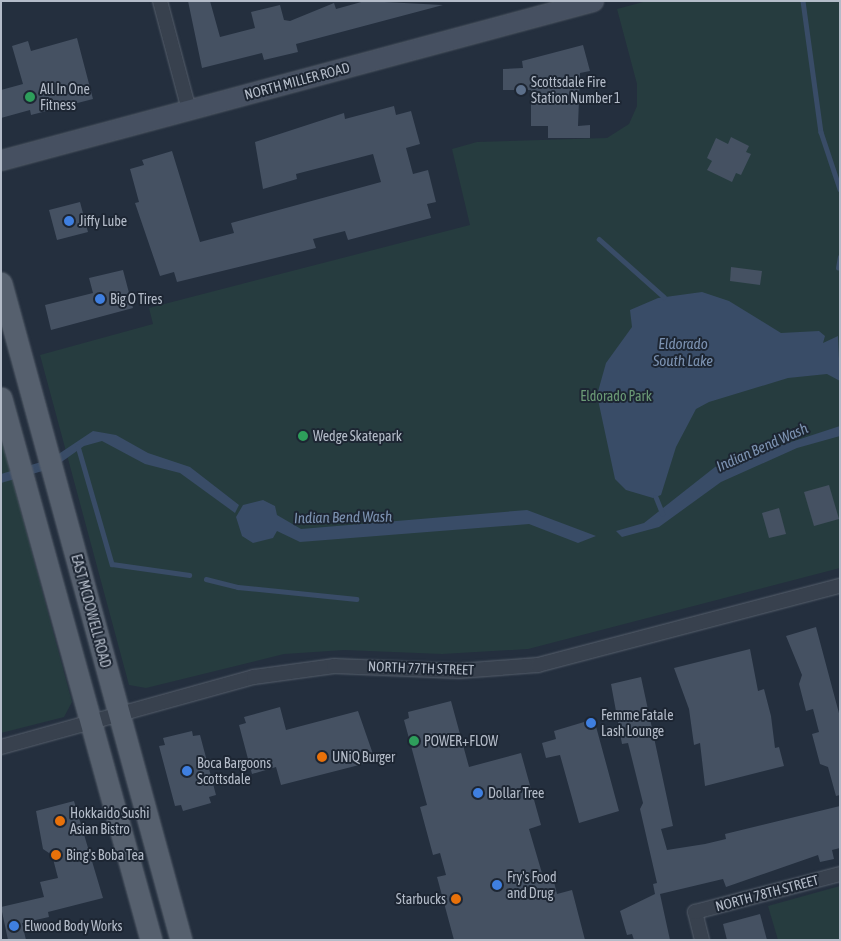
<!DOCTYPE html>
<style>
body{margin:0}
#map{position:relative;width:841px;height:941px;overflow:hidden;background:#242f3e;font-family:"Asap Condensed",sans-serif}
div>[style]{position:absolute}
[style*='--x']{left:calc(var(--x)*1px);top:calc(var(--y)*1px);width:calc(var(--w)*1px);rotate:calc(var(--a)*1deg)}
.green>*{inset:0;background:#263c3f}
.water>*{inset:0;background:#394c67}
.stream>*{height:4.5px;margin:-2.25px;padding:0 2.25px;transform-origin:2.25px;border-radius:2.25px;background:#394c67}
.building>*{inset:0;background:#455162}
.roads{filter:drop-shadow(0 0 1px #565f6c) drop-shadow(0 0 1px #565f6c)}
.street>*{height:14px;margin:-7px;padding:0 7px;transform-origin:7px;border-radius:7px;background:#38414e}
.secondary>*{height:19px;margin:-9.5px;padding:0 9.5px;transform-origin:9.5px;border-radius:9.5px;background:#465061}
.primary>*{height:21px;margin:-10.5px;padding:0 10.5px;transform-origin:10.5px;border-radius:10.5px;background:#56606e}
.dots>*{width:14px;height:14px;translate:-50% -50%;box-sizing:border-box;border:2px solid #1d2633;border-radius:50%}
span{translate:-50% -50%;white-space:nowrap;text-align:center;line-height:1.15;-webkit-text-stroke:4px #1d2633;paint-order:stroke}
.street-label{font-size:14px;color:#b4bcc9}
.poi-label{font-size:14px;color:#b4bcc9}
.left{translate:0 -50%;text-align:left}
.right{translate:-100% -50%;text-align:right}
.park-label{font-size:14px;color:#6b9a76}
.water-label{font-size:15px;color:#7c92b1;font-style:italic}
.frame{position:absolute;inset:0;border:2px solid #b4bcc9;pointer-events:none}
</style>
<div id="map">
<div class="green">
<div style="clip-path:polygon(647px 1px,840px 1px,840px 568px,528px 649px,442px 654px,344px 650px,284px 654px,146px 688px,129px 685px,40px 355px,153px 324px,149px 308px,470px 225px,452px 149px,477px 142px,607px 138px,629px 124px,637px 106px,637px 84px,617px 9px)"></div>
<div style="clip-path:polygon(1px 438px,72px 702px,64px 717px,1px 733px)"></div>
<div style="clip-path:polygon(840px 886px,840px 940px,778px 940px,768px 906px)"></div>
</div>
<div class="water">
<div style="clip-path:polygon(702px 292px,729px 301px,781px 333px,819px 331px,825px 336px,823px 343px,838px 336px,840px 381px,827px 374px,788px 378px,709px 402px,696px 409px,676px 447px,661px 495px,653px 498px,626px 490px,615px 479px,597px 395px,606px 363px,632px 327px,630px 310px,658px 298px)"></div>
<div style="clip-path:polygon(840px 426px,840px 436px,797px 448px,721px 482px,659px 527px,622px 537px,616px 531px,644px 523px,715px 467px)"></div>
<div style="clip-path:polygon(93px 431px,116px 435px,148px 453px,190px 467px,239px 505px,235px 513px,180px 473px,145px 464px,102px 441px,84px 446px,53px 468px,1px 483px,1px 474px,51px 459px)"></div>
<div style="clip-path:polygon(263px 500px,275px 506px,277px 515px,301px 529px,527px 510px,596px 536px,578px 543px,529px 524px,300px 542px,277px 531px,273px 538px,253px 543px,242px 536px,236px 517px,243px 505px)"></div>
</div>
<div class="stream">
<div style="--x:803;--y:1;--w:132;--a:82.2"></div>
<div style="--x:821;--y:132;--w:60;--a:71.6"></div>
<div style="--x:599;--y:239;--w:87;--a:41.7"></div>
<div style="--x:838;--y:268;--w:11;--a:-80"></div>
<div style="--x:78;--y:446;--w:123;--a:73.9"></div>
<div style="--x:112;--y:564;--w:78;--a:8.1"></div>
<div style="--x:656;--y:497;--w:18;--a:68"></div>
<div style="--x:206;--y:579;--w:33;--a:14"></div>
<div style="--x:238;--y:587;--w:119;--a:5.8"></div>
</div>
<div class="building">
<div style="clip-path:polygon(188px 1px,210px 1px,220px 37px,255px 28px,251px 12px,280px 5px,284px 20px,290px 21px,334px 3px,336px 9px,365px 1px,443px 5px,296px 44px,298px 52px,264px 60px,262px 53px,202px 68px)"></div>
<div style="clip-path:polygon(77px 38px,93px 99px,31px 115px,30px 110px,1px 118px,1px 90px,23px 84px,12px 46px,28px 41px,31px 51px)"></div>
<div style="clip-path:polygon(583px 45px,590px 71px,580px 73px,578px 126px,590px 125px,590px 138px,548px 138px,548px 126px,531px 126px,531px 90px,503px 90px,503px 69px,523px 68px,522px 61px)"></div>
<div style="clip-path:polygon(394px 106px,396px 115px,411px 111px,420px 144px,406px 148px,413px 174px,428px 170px,436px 202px,427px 204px,431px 218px,348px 240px,345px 231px,313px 239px,316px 248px,177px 282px,174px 272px,160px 276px,135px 203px,139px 202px,130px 169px,144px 165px,142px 160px,172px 151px,200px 242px,234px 233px,231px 223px,381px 182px,373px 154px,296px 174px,297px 179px,263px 189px,255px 142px,344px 113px,345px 119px)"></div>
<div style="clip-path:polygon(731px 137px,749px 146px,746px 152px,751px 154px,741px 175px,736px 173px,732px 182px,707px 170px,712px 161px,707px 158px,716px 138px,728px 144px)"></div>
<div style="clip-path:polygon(80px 202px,88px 232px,57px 240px,49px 210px)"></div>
<div style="clip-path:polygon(731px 267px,762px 271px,760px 285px,730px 281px)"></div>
<div style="clip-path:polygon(123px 270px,133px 308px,51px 330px,45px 305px,93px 293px,89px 278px)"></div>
<div style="clip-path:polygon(829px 485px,839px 519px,814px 526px,804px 492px)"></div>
<div style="clip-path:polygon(779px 508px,786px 534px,769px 538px,762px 513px)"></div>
<div style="clip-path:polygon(816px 627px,840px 717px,840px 795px,836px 796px,828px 767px,820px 764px,812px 734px,819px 732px,813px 709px,806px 711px,799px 684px,802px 675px,786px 636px)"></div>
<div style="clip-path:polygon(750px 649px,758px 691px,764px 689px,771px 716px,775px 748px,779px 747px,784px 766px,705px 786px,700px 743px,694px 745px,689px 709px,674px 668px)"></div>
<div style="clip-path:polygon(641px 677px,673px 826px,661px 829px,667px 850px,705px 844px,726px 839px,725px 834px,840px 806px,840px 848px,832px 850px,834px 859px,820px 862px,818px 855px,726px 887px,723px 879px,660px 894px,670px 940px,634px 940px,632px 934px,627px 935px,620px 911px,655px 894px,653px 884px,657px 883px,640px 809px,643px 803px,628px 743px,622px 744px,611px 684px)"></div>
<div style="clip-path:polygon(451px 701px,469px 767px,521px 753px,541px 825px,529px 829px,544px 880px,553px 878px,557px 894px,572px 890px,585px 940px,454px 940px,437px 877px,446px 875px,440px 853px,433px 855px,420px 807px,427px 805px,404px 720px,409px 718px,408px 712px)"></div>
<div style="clip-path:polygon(280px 707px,286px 730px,358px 711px,374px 757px,365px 759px,367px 763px,281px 785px,276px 767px,252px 774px,239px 725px,246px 723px,244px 717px)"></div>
<div style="clip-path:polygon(594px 719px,619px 811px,579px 823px,560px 755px,546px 758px,542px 743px,556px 739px,554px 731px)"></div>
<div style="clip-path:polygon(192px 731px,193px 736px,200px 735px,216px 795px,209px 797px,211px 803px,183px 811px,181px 805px,175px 806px,159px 746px,165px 745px,163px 738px)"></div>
<div style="clip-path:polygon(74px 801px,103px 898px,48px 912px,49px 917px,22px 923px,26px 940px,8px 940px,1px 907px,44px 897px,40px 882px,58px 878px,52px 855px,43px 849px,36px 811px)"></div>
<div style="clip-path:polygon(760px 914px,767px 940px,727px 940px,723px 924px)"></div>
</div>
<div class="roads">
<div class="street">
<div style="--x:160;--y:1;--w:113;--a:75.1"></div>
<div style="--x:1;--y:747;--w:263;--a:-15.5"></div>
<div style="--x:254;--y:677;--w:81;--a:-7.8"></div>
<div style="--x:334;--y:666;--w:125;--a:2.3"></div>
<div style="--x:459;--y:671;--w:79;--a:-4.3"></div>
<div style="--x:538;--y:665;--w:312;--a:-14.7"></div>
<div style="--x:702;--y:940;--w:29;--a:-104"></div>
<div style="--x:695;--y:912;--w:150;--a:-14.7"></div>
</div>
<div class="secondary">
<div style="--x:1;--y:160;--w:613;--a:-15.03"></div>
</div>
<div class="primary">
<div style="--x:1;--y:283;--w:681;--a:74.68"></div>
<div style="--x:1;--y:398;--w:562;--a:74.53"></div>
</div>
</div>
<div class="dots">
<div style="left:521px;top:90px;background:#5c6f8a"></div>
<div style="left:30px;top:97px;background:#2e9e5b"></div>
<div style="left:69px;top:221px;background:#3f7fe0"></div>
<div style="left:100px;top:299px;background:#3f7fe0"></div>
<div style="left:303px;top:436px;background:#2e9e5b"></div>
<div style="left:591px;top:723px;background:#3f7fe0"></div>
<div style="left:414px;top:741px;background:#2e9e5b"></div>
<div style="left:322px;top:757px;background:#e8710a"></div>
<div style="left:187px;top:771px;background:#3f7fe0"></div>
<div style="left:478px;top:793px;background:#3f7fe0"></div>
<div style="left:60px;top:821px;background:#e8710a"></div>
<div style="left:56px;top:855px;background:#e8710a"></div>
<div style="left:497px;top:885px;background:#3f7fe0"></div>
<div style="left:456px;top:899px;background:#e8710a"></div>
<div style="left:14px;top:926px;background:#3f7fe0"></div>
</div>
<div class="street-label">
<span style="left:297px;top:81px;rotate:-15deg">NORTH MILLER ROAD</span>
<span style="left:91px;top:611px;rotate:75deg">EAST MCDOWELL ROAD</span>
<span style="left:421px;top:668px;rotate:2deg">NORTH 77TH STREET</span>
<span style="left:767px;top:893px;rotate:-15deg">NORTH 78TH STREET</span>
</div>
<div class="poi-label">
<span class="left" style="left:531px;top:90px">Scottsdale Fire<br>Station Number 1</span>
<span class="left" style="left:40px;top:97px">All In One<br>Fitness</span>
<span class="left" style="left:79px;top:221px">Jiffy Lube</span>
<span class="left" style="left:110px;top:299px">Big O Tires</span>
<span class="left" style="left:313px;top:436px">Wedge Skatepark</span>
<span class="left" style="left:601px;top:723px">Femme Fatale<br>Lash Lounge</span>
<span class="left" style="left:424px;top:741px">POWER+FLOW</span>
<span class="left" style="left:332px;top:757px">UNiQ Burger</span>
<span class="left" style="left:197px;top:771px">Boca Bargoons<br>Scottsdale</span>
<span class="left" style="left:488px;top:793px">Dollar Tree</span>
<span class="left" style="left:70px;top:821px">Hokkaido Sushi<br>Asian Bistro</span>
<span class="left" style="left:66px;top:855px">Bing's Boba Tea</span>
<span class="left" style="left:507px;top:885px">Fry's Food<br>and Drug</span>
<span class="right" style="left:446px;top:899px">Starbucks</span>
<span class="left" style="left:24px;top:926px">Elwood Body Works</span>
</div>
<div class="park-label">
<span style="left:616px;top:396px">Eldorado Park</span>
</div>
<div class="water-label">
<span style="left:683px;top:352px">Eldorado<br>South Lake</span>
<span style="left:762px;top:447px;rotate:-24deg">Indian Bend Wash</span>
<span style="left:343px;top:517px;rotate:-1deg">Indian Bend Wash</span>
</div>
<div class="frame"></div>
</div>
